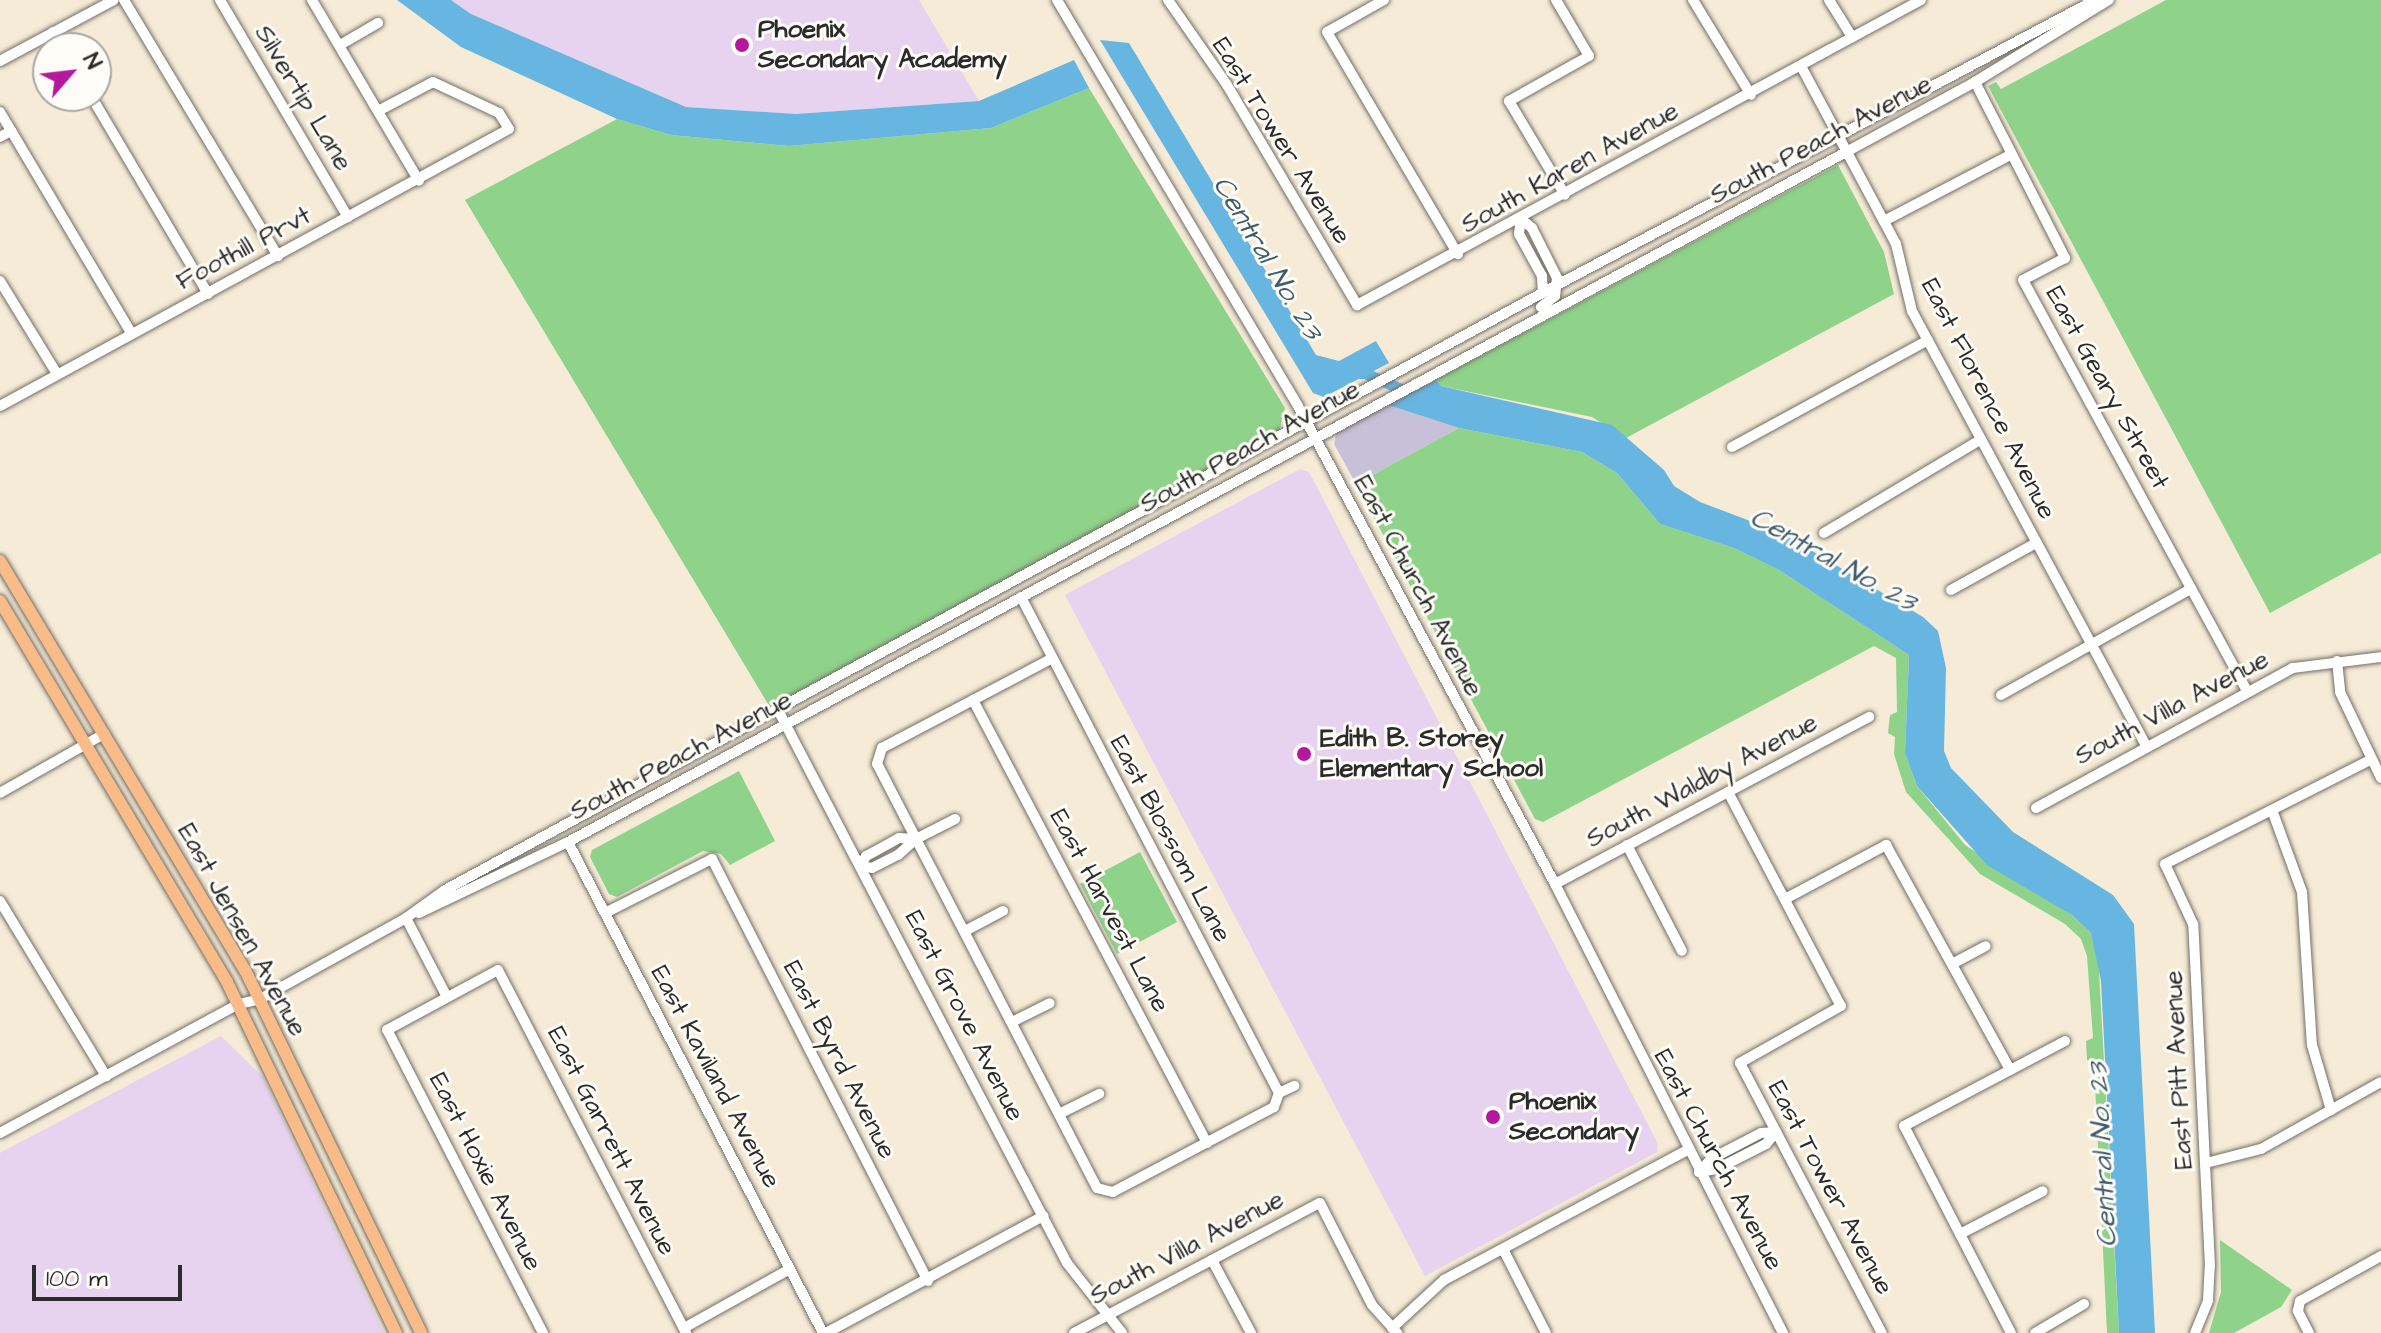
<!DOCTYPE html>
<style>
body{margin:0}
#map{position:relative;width:2381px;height:1333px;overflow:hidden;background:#f5ebd6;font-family:"Architects Daughter",sans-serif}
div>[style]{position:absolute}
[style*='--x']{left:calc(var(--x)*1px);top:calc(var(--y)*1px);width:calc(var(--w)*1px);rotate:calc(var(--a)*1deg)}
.built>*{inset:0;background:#e7d2ef}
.industrial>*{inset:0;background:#c8bfd8}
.green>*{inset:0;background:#8fd28a}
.water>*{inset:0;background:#67b5e1}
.canal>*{height:11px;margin:-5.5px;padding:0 5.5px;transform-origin:5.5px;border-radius:5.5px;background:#67b5e1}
.roads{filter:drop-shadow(0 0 2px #726e67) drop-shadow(0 0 2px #726e67)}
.minor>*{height:10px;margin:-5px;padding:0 5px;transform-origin:5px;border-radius:5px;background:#fff}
.major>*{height:12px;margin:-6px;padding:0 6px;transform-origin:6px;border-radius:6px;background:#f9bc89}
.dots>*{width:22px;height:22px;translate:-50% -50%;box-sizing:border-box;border:4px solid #fdfcf7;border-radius:50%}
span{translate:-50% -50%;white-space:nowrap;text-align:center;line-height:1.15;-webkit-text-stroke:6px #fdfcf7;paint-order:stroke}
.poi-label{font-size:26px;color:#2b2b2b;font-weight:700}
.left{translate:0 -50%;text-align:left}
.street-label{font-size:26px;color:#2b2b2b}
.water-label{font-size:28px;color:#405b6b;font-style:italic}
.north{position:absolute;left:32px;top:32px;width:80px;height:80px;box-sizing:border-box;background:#fdfcf7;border:2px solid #a9a8a5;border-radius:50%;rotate:62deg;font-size:22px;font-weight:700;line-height:32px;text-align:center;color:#2b2b2b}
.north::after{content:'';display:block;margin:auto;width:28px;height:36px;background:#b5179e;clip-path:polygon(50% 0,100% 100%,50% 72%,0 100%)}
.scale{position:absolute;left:32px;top:1265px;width:150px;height:36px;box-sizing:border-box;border:4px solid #2b2b2b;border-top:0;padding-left:10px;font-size:24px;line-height:28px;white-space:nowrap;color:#2b2b2b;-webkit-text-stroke:6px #fdfcf7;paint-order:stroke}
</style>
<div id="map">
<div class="built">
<div style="clip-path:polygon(451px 0,919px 0,979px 101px,796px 114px,686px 107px,471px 14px)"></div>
<div style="clip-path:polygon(1300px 469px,1309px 472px,1658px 1144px,1657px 1152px,1425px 1276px,1065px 595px)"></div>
<div style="clip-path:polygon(221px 1036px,263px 1077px,384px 1333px,0 1333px,0 1153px)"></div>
</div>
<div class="industrial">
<div style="clip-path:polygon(1388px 405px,1459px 428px,1356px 484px,1334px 444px,1337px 431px)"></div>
</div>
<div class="green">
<div style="clip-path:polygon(2166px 0,2381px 0,2381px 553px,2270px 613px,1988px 86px,1996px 82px,2001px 89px)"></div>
<div style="clip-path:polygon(1089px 88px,1285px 408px,1279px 432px,771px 709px,465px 200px,617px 119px,671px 135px,789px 146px,991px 128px)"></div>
<div style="clip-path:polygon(1838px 165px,1884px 252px,1894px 294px,1626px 438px,1592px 417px,1441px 386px,1436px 380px)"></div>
<div style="clip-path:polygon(1459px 428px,1582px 452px,1617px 473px,1660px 524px,1734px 548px,1779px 570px,1909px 655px,1905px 753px,1917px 786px,1965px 845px,2072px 915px,2091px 933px,2098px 953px,2119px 1333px,2107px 1333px,2094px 1063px,2087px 1060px,2086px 1041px,2093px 1038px,2087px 956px,2081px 939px,2065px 924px,1980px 874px,1906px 792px,1894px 754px,1895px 737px,1888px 733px,1890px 715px,1897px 712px,1896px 658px,1874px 646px,1543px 822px,1535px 819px,1356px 484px)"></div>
<div style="clip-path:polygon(739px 771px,775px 841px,730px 865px,721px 854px,703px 851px,617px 897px,609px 894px,590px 857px,592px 850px)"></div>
<div style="clip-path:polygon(1140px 852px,1177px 922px,1117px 954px,1080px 884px)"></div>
<div style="clip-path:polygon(2220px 1240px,2292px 1290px,2281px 1307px,2234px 1333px,2209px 1333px,2221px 1292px)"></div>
</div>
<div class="water">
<div style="clip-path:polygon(397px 0,451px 0,471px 14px,686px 107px,796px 114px,979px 101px,1074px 60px,1089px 88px,991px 128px,789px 146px,671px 135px,617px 119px,461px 47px)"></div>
<div style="clip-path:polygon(1100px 40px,1129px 43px,1316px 355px,1339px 361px,1376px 341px,1389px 363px,1324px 397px,1313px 393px)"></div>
<div style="clip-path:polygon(1436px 380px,1441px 386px,1612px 425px,1664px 470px,1674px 486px,1700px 502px,1782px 533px,1923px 617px,1938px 631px,1946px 668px,1944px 751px,1951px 768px,2013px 832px,2113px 895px,2134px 924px,2155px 1333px,2119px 1333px,2101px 981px,2091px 933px,2072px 915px,1987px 865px,1917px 786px,1905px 753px,1909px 655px,1779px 570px,1734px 548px,1660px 524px,1617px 473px,1582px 452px,1459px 428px,1388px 405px)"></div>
</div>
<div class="canal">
<div style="--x:1353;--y:373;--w:12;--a:0"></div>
<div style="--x:1365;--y:373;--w:51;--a:24.1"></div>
</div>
<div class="roads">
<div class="minor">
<div style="--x:124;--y:0;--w:299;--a:59"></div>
<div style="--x:220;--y:0;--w:252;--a:59.5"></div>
<div style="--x:312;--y:0;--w:210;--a:59.4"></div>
<div style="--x:1057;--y:0;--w:472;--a:59.3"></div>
<div style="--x:1298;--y:406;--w:543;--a:61.73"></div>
<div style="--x:1555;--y:884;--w:504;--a:63.08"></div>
<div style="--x:1168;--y:0;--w:103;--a:55.2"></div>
<div style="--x:1227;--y:85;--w:256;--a:59.4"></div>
<div style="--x:1357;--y:305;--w:641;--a:-28.4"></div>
<div style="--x:1384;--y:0;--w:65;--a:150.7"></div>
<div style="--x:1327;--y:32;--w:258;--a:59.5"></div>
<div style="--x:1556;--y:0;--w:65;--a:59.5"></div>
<div style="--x:1589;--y:56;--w:92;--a:150.6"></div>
<div style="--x:1509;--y:101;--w:109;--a:59.2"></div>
<div style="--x:1693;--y:0;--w:111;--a:58.6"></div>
<div style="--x:1829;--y:0;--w:44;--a:58.1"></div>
<div style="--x:53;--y:32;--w:18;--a:61"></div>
<div style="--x:340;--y:45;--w:44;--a:-30.1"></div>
<div style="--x:0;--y:61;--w:129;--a:-28.2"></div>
<div style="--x:1802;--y:68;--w:200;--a:61.9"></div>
<div style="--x:1896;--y:244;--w:69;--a:76.6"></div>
<div style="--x:1912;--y:311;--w:493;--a:61.7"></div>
<div style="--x:1975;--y:82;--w:198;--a:62.9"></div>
<div style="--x:2065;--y:258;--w:47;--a:152.4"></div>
<div style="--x:2023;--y:280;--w:466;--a:61.4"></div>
<div style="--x:91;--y:96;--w:230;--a:59.4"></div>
<div style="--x:0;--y:112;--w:258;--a:59.3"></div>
<div style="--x:0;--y:137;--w:13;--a:-29"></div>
<div style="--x:1521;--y:219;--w:14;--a:39"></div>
<div style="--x:1532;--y:228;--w:56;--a:63.4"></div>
<div style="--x:1557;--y:278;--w:18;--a:96"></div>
<div style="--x:1555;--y:296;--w:18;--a:142"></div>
<div style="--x:1521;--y:219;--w:15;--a:98"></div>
<div style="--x:1519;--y:234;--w:48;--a:61.3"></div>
<div style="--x:1542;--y:276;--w:17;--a:87"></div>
<div style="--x:1884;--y:221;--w:144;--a:-27.6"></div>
<div style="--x:0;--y:281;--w:109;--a:58.5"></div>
<div style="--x:0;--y:406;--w:579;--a:-28.56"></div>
<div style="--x:509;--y:129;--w:19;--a:-122"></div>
<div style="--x:499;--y:113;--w:73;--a:-154.8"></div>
<div style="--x:433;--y:82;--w:60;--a:152.2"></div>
<div style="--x:1732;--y:447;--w:223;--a:-28.6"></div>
<div style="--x:1824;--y:533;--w:182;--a:-30.8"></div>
<div style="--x:1951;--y:590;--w:97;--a:-28.9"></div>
<div style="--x:1021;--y:597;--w:559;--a:62.52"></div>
<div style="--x:1279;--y:1093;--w:15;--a:110"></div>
<div style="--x:1274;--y:1107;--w:182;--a:152.2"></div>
<div style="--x:1113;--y:1192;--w:16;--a:-166"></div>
<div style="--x:1097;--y:1188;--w:478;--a:-117.4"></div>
<div style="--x:877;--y:764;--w:17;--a:-73"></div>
<div style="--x:882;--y:748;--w:191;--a:-27.8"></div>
<div style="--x:2337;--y:661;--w:31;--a:84"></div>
<div style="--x:2340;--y:692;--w:95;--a:64.5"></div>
<div style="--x:2001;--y:695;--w:218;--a:-29.2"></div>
<div style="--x:973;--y:700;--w:501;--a:62.16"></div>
<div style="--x:778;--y:710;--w:624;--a:62.41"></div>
<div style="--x:1067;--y:1263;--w:89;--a:51.8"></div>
<div style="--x:1728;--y:792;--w:242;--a:62.2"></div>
<div style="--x:1841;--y:1006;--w:116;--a:150.6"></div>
<div style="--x:1740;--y:1063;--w:305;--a:62.3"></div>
<div style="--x:0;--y:793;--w:120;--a:-29.6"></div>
<div style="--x:2036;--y:808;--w:293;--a:-28.6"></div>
<div style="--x:2293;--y:668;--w:89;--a:-7.1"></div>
<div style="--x:2272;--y:810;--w:87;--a:69.9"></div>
<div style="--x:2302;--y:892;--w:153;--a:86.3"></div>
<div style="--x:2312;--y:1045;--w:68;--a:73.7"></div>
<div style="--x:916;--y:839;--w:17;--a:-177"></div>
<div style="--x:899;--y:838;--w:38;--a:151"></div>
<div style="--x:866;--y:856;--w:11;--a:117"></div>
<div style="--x:861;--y:866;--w:11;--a:10"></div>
<div style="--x:872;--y:868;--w:29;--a:-27"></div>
<div style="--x:898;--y:855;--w:24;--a:-42"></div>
<div style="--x:916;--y:839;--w:44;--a:-27.1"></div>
<div style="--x:568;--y:842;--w:553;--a:62.55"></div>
<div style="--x:1627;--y:845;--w:119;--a:62.6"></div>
<div style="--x:1555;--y:884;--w:356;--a:-28"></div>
<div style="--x:1785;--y:899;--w:115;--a:-28.1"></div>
<div style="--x:1886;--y:845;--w:257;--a:61.1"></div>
<div style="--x:0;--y:901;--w:205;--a:58.8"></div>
<div style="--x:419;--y:913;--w:165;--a:-25.5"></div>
<div style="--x:568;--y:842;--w:1455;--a:-28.36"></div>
<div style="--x:1848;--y:151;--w:145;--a:-28.5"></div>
<div style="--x:1975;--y:82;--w:157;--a:-31.5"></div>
<div style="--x:605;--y:913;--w:120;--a:-26.8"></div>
<div style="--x:712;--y:859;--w:474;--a:62.9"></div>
<div style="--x:406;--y:918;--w:89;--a:62.6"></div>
<div style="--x:965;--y:931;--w:43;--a:-27.8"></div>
<div style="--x:1952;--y:964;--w:38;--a:-28"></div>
<div style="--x:1012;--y:1022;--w:42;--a:-26.6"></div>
<div style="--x:1279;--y:1093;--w:17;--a:-25"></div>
<div style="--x:1059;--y:1114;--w:45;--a:-26.6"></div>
<div style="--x:0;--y:1133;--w:272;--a:-28.4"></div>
<div style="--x:239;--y:1004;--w:22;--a:-13"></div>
<div style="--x:260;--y:999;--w:167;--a:-29"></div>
<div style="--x:406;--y:918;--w:48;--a:-35.7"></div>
<div style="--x:445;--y:890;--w:1266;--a:-28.55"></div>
<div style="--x:1557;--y:285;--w:609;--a:-27.91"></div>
<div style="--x:2206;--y:1163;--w:57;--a:-14.3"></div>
<div style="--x:2261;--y:1149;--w:137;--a:-29.2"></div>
<div style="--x:1699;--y:1172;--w:18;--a:-9"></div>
<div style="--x:1717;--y:1169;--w:55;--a:-27"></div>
<div style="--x:1766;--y:1144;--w:16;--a:-50"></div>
<div style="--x:1699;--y:1172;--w:18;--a:-47"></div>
<div style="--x:1711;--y:1159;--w:56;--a:-27.5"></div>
<div style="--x:1761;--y:1133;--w:15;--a:-4"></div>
<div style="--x:1960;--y:1234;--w:93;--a:-27.4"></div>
<div style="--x:1503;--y:1249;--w:94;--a:62.9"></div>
<div style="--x:1212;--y:1260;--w:83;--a:61.9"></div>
<div style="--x:684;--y:1328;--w:121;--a:-29.1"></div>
<div style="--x:1392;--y:1328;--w:71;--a:-42.7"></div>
<div style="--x:1444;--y:1280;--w:276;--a:-28.1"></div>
<div style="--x:543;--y:1333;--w:341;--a:-117.2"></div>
<div style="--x:387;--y:1030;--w:126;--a:-28.4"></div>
<div style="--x:498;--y:970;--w:409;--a:62.6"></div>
<div style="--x:826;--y:1333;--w:247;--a:-28.3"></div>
<div style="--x:1074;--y:1333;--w:278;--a:-27.9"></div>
<div style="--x:1320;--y:1203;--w:114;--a:63"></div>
<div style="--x:1372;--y:1305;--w:38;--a:48"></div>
<div style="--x:2011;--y:1333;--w:233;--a:-117.3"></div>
<div style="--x:1904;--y:1126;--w:182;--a:-27.8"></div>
<div style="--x:2035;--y:1333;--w:57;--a:-30.6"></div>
<div style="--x:2195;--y:1333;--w:35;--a:-68"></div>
<div style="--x:2208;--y:1300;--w:34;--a:-87"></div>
<div style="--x:2210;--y:1266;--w:342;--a:-92.8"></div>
<div style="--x:2193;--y:924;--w:66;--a:-115"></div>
<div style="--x:2165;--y:864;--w:230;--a:-26.9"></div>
<div style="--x:2309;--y:1333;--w:25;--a:-117"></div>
<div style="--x:2298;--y:1311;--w:10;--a:-79"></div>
<div style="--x:2300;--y:1301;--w:93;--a:-29.1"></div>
</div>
<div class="major">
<div style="--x:0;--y:561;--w:477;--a:59.1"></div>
<div style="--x:245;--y:970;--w:403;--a:64.1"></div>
<div style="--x:0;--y:601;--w:443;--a:59.2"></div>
<div style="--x:227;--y:982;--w:390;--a:64.3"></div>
</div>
</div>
<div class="dots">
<div style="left:742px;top:45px;background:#b5179e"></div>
<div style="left:1304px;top:754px;background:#b5179e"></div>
<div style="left:1493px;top:1117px;background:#b5179e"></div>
</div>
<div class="poi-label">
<span class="left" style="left:758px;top:45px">Phoenix<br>Secondary Academy</span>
<span class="left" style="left:1320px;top:754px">Edith B. Storey<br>Elementary School</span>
<span class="left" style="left:1509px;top:1117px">Phoenix<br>Secondary</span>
</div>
<div class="street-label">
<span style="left:303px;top:98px;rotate:59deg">Silvertip Lane</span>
<span style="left:1821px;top:140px;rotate:-28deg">South Peach Avenue</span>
<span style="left:1281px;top:141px;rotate:58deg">East Tower Avenue</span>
<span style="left:1570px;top:168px;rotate:-29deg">South Karen Avenue</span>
<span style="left:244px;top:249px;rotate:-28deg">Foothill Prvt</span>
<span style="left:2107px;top:388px;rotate:61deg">East Geary Street</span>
<span style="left:1988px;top:399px;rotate:63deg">East Florence Avenue</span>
<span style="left:1250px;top:447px;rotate:-29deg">South Peach Avenue</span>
<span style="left:1418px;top:586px;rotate:62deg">East Church Avenue</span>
<span style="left:2172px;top:708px;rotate:-28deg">South Villa Avenue</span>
<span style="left:681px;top:756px;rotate:-28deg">South Peach Avenue</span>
<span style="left:1702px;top:781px;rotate:-28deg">South Waldby Avenue</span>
<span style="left:1170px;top:839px;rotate:62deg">East Blossom Lane</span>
<span style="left:1109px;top:911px;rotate:62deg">East Harvest Lane</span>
<span style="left:242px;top:930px;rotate:61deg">East Jensen Avenue</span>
<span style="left:964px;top:1016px;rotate:63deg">East Grove Avenue</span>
<span style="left:839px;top:1060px;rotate:63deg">East Byrd Avenue</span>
<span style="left:2179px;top:1070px;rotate:-93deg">East Pitt Avenue</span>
<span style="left:715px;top:1077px;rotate:62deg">East Kaviland Avenue</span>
<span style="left:611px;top:1141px;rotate:63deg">East Garrett Avenue</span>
<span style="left:1718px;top:1160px;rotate:62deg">East Church Avenue</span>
<span style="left:485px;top:1172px;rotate:63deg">East Hoxie Avenue</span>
<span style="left:1830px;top:1188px;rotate:62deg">East Tower Avenue</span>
<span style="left:1187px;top:1248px;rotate:-28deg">South Villa Avenue</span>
</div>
<div class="water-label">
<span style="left:1267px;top:258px;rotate:59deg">Central No. 23</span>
<span style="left:1833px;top:560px;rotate:29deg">Central No. 23</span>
<span style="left:2103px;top:1155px;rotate:-93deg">Central No. 23</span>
</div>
<div class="north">N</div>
<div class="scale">100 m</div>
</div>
